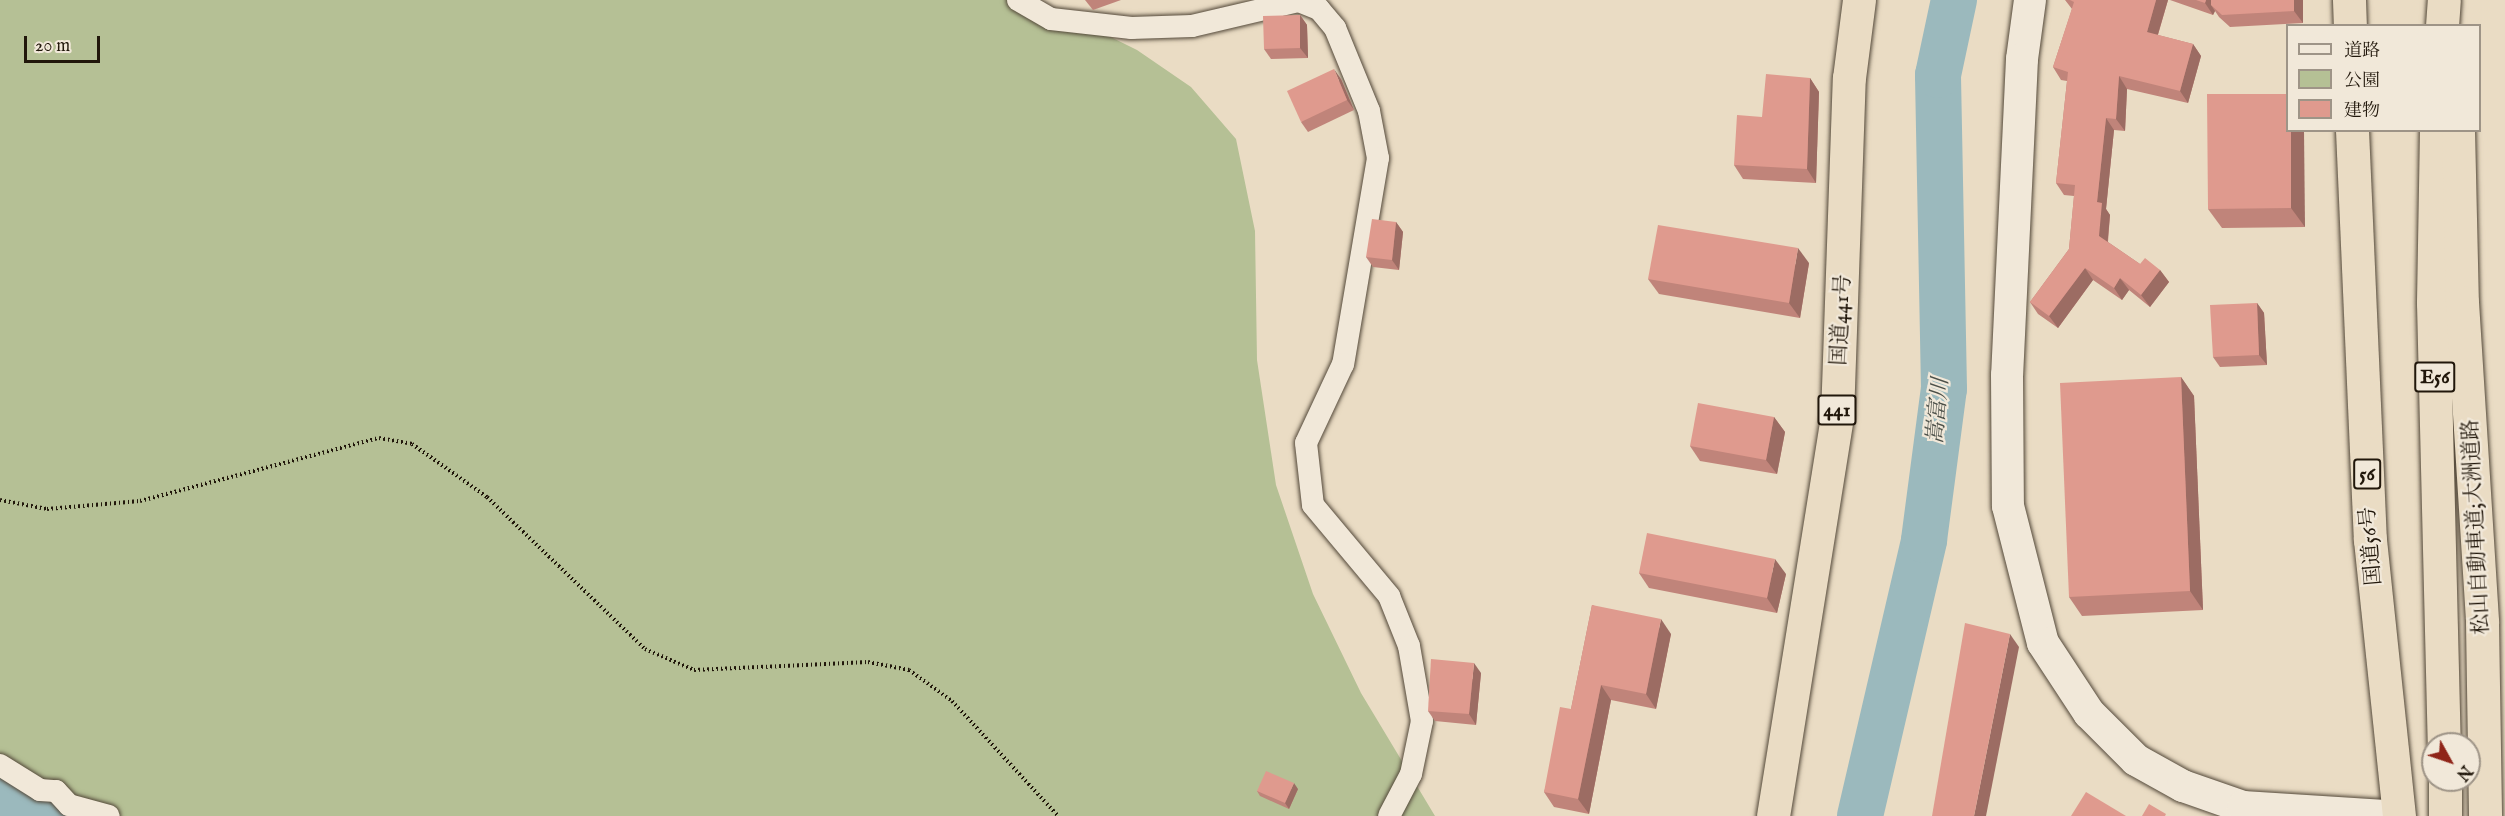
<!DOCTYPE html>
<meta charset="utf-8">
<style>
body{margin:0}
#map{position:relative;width:2505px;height:816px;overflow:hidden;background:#eadcc4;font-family:"IM FELL English","Noto Serif JP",serif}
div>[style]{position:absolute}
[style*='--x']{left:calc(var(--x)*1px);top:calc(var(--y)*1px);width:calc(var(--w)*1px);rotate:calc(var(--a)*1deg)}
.green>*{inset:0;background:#b5c095}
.river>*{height:46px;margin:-23px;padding:0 23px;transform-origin:23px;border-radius:23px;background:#9bb9bd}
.path>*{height:4px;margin-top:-2px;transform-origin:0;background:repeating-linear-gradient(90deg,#21170b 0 1.5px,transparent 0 4.5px)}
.roads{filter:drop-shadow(0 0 2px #534839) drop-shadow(0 0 2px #534839)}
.street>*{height:22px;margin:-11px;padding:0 11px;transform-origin:11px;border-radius:11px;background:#f1e8d9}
.secondary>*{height:32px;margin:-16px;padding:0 16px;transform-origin:16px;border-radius:16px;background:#f1e8d9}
.highway>*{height:33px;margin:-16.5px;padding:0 16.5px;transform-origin:16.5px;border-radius:16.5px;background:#eadcc4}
.wall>*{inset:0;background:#c0847a}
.shaded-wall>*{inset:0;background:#9c6c63}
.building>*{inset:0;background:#df9a8e}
span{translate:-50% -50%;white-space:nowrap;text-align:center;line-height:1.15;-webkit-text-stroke:4.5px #f1e8d9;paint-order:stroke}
.shield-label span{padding:2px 4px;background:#f1e8d9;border:2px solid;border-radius:4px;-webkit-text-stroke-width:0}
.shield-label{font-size:20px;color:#21170b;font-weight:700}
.street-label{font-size:21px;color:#21170b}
.water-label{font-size:22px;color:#4c5049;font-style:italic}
.legend{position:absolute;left:2286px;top:24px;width:195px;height:108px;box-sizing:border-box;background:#f1e8d9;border:2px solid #9e9487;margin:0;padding:8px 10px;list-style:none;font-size:18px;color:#21170b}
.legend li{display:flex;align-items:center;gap:12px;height:30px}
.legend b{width:30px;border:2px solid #9e9487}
.north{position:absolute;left:2421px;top:732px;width:60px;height:60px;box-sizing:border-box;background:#f1e8d9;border:2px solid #9e9487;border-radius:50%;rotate:130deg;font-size:16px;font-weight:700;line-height:24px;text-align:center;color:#21170b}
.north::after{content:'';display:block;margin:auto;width:21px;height:27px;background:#8f2418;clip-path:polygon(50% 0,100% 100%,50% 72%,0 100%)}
.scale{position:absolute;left:24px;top:36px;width:76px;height:27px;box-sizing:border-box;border:3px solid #21170b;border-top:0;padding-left:8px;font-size:18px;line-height:21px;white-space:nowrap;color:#21170b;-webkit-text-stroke:4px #f1e8d9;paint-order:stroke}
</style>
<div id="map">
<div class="green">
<div style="clip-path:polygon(0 0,1036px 0,1137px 50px,1191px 87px,1236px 139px,1255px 231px,1257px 360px,1276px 485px,1313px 594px,1361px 693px,1435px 816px,0 816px)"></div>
</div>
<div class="river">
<div style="--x:0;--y:788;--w:38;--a:40"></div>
<div style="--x:29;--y:812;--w:16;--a:14"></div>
<div style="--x:1860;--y:816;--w:283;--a:-76.9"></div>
<div style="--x:1924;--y:540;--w:152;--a:-82.5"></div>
<div style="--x:1944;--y:389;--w:314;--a:-91.1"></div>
<div style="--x:1938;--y:75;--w:77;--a:-78"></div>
</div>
<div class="path">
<div style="--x:0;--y:500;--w:48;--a:10.8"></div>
<div style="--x:47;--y:509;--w:93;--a:-4.9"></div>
<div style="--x:140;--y:501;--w:247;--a:-14.8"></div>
<div style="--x:379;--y:438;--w:34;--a:10"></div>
<div style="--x:412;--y:444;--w:92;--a:35.2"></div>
<div style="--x:487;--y:497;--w:219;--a:43.9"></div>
<div style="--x:645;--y:649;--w:53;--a:23.2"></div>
<div style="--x:694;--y:670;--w:174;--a:-2.6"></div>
<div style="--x:868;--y:662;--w:42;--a:11"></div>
<div style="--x:909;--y:670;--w:53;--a:35.8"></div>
<div style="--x:952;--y:701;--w:156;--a:47.3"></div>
</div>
<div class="roads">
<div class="street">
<div style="--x:1018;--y:0;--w:38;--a:30"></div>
<div style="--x:1051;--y:19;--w:81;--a:6.4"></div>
<div style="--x:1131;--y:28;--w:61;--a:-1.9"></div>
<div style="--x:1192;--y:26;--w:110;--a:-13.2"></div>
<div style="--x:1299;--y:1;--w:22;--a:22"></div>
<div style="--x:1319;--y:9;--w:25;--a:50"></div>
<div style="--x:1335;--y:28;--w:90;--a:67.7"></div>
<div style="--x:1369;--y:111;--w:48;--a:79.2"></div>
<div style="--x:1378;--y:158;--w:209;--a:99.6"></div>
<div style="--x:1343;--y:364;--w:87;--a:115.1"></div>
<div style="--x:1306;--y:443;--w:62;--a:83.6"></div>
<div style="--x:1313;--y:505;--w:119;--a:50.1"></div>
<div style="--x:1389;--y:596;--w:54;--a:68.2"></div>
<div style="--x:1409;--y:646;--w:76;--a:80.2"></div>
<div style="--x:1422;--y:721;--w:54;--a:101.7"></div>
<div style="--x:1411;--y:774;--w:47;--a:117.6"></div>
<div style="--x:0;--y:765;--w:47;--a:32"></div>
<div style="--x:40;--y:790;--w:16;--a:4"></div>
<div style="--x:56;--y:791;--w:19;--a:47"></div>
<div style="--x:69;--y:805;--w:41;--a:15.4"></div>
</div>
<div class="secondary">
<div style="--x:2030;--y:0;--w:60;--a:97.7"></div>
<div style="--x:2022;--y:59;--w:316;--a:92.7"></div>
<div style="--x:2007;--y:375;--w:131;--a:89.6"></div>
<div style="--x:2008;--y:506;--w:141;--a:75.7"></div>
<div style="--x:2043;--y:643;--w:84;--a:56.7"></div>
<div style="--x:2089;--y:713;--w:66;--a:45"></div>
<div style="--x:2136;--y:760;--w:54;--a:29"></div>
<div style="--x:2183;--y:786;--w:64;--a:19.3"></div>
<div style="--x:2243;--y:807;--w:142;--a:3.6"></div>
</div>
<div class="highway">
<div style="--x:2349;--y:0;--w:26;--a:88"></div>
<div style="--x:2442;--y:26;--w:26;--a:-86"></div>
<div style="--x:2352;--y:130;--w:410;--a:87.5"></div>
<div style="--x:2370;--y:540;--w:278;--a:84"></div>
<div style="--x:2436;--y:130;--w:173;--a:91"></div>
<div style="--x:2433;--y:303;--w:441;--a:88.6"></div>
<div style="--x:2458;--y:130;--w:172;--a:88.7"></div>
<div style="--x:2462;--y:302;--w:321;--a:86.4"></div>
<div style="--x:2482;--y:622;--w:194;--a:89.1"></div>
<div style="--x:1773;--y:816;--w:405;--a:-80.9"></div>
<div style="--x:1837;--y:416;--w:338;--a:-88"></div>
<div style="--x:1849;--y:78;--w:79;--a:-82.7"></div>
<div style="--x:2445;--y:816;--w:36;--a:-90"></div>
</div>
</div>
<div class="wall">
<div style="clip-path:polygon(1085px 0,1121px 0,1093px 10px)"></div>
<div style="clip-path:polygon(2065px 0,2168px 0,2158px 35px,2193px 44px,2201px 56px,2188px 103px,2127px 89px,2125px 131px,2114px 130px,2106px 209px,2110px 215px,2108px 242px,2140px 264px,2160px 270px,2169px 282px,2150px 307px,2129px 290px,2122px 300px,2093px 280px,2058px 328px,2038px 314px,2030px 302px,2069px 249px,2074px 196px,2064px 195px,2056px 183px,2067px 81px,2061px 80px,2053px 67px,2072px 9px)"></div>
<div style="clip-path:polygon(2170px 0,2303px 0,2303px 23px,2230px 27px,2219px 17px,2215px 11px,2213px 15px)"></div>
<div style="clip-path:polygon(1300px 15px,1307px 25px,1308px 58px,1271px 59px,1264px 49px)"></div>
<div style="clip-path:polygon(1810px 78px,1819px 92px,1816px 183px,1743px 179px,1734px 165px,1762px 117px)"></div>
<div style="clip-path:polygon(1341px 79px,1354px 110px,1308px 132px,1301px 122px)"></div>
<div style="clip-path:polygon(2288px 94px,2305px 227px,2222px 228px,2208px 209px)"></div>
<div style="clip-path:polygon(1396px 222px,1403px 232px,1399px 270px,1373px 267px,1366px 257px)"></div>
<div style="clip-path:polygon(1809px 263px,1800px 318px,1659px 294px,1648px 279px)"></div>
<div style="clip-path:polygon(2257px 303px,2264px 313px,2267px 365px,2220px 367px,2213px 357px)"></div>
<div style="clip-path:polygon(2181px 377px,2194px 396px,2203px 610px,2082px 616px,2069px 597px)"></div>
<div style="clip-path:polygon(1774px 417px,1785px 432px,1777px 474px,1700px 461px,1690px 446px)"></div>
<div style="clip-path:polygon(1639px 573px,1786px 574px,1777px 613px,1649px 588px)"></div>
<div style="clip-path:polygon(1592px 605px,1671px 634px,1656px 709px,1611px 700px,1589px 814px,1554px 807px,1544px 792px,1571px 709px)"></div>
<div style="clip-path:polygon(1481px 673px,1476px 725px,1435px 721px,1428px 711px)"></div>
<div style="clip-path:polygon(1298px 789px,1289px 809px,1260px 796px,1257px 791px)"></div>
</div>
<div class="shaded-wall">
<div style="clip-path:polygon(2156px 0,2168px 0,2155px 44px,2147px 32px)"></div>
<div style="clip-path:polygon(2206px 0,2218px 0,2211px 5px,2215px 11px,2213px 15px,2205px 3px)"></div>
<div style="clip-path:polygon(2294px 0,2303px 0,2303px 23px,2294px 11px)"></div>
<div style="clip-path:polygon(1300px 15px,1307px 25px,1308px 58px,1300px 48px)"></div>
<div style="clip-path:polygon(2193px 44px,2201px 56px,2188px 103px,2180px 91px)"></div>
<div style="clip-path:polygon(1334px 69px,1341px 79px,1354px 110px,1347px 100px)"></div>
<div style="clip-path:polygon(2119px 76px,2127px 89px,2125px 131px,2116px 119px)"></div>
<div style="clip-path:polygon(1810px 78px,1819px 92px,1816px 183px,1807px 169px)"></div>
<div style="clip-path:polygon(2106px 118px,2114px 130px,2106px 209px,2110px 215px,2107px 248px,2099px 236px,2097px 202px)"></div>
<div style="clip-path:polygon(2291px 130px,2304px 130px,2305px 227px,2291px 208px)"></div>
<div style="clip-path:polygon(1396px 222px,1403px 232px,1399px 270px,1392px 260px)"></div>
<div style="clip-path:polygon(1798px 248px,1809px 263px,1800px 318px,1789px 303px)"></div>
<div style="clip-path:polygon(2085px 268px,2093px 280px,2058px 328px,2049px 316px)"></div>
<div style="clip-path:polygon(2160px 270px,2169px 282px,2150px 307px,2141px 295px)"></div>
<div style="clip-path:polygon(2120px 278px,2129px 290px,2122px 300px,2114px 288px)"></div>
<div style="clip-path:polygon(2257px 303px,2264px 313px,2267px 365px,2259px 355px)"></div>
<div style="clip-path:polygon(2181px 377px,2194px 396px,2203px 610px,2190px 591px)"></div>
<div style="clip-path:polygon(1774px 417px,1785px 432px,1777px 474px,1766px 460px)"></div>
<div style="clip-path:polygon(1775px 559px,1786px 574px,1777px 613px,1767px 598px)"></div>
<div style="clip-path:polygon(1661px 619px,1671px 634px,1656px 709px,1646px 694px)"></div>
<div style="clip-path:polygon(2010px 634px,2019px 647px,1986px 816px,1974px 816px)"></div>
<div style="clip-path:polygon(1474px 663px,1481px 673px,1476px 725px,1469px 714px)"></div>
<div style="clip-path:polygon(1601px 685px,1611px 700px,1589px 814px,1578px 799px)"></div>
<div style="clip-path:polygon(1294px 783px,1298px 789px,1289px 809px,1285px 803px)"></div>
</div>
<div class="building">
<div style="clip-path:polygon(2070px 0,2156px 0,2147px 32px,2193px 44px,2180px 91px,2119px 76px,2116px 119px,2106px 118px,2097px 202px,2102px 203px,2099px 236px,2140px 264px,2145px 258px,2160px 270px,2141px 295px,2120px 278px,2114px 288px,2085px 268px,2049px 316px,2030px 302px,2069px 249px,2075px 185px,2056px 183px,2068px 72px,2053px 67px,2074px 2px)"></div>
<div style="clip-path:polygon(2196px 0,2206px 0,2205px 3px)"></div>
<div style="clip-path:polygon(2211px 0,2294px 0,2294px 11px,2222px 15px,2211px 5px)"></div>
<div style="clip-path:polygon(1300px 15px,1300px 48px,1264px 49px,1263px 16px)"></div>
<div style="clip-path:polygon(1334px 69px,1347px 100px,1301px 122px,1287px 91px)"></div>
<div style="clip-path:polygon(1766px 74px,1810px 78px,1807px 169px,1734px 165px,1737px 115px,1762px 117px)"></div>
<div style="clip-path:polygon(2207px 94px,2288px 94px,2288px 130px,2291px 130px,2291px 208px,2208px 209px)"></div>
<div style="clip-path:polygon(1372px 219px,1396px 222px,1392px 260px,1366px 257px)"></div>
<div style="clip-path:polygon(1658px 225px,1798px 248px,1789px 303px,1648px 279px)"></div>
<div style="clip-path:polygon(2257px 303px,2259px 355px,2213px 357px,2210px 305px)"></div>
<div style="clip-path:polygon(2181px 377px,2190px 591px,2069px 597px,2060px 383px)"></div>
<div style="clip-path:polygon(1698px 403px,1774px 417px,1766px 460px,1690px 446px)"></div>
<div style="clip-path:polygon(1647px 533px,1775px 559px,1767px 598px,1639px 573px)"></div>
<div style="clip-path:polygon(1592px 605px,1661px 619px,1646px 694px,1601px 685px,1578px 799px,1544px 792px,1560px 707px,1571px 709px)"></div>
<div style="clip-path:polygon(1965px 623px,2010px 634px,1974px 816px,1932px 816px)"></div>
<div style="clip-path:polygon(1431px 659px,1474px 663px,1469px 714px,1428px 711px)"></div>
<div style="clip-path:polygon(1266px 771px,1294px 783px,1285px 803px,1257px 791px)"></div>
<div style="clip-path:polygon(2086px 792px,2126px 816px,2071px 816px)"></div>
<div style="clip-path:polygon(2149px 804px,2166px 814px,2165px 816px,2142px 816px)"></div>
</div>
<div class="shield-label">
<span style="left:2435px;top:377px">E56</span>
<span style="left:1837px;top:410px">441</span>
<span style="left:2367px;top:474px">56</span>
</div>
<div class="street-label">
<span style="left:1842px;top:320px;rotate:-87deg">国道441号</span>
<span style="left:2477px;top:527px;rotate:-93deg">松山自動車道;大洲道路</span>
<span style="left:2372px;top:546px;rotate:-95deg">国道56号</span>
</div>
<div class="water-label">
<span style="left:1939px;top:411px;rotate:-85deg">嵩富川</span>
</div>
<ul class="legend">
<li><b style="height:8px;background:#f1e8d9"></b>道路</li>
<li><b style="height:16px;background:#b5c095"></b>公園</li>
<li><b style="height:16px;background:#df9a8e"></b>建物</li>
</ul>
<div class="north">N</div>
<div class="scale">20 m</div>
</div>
